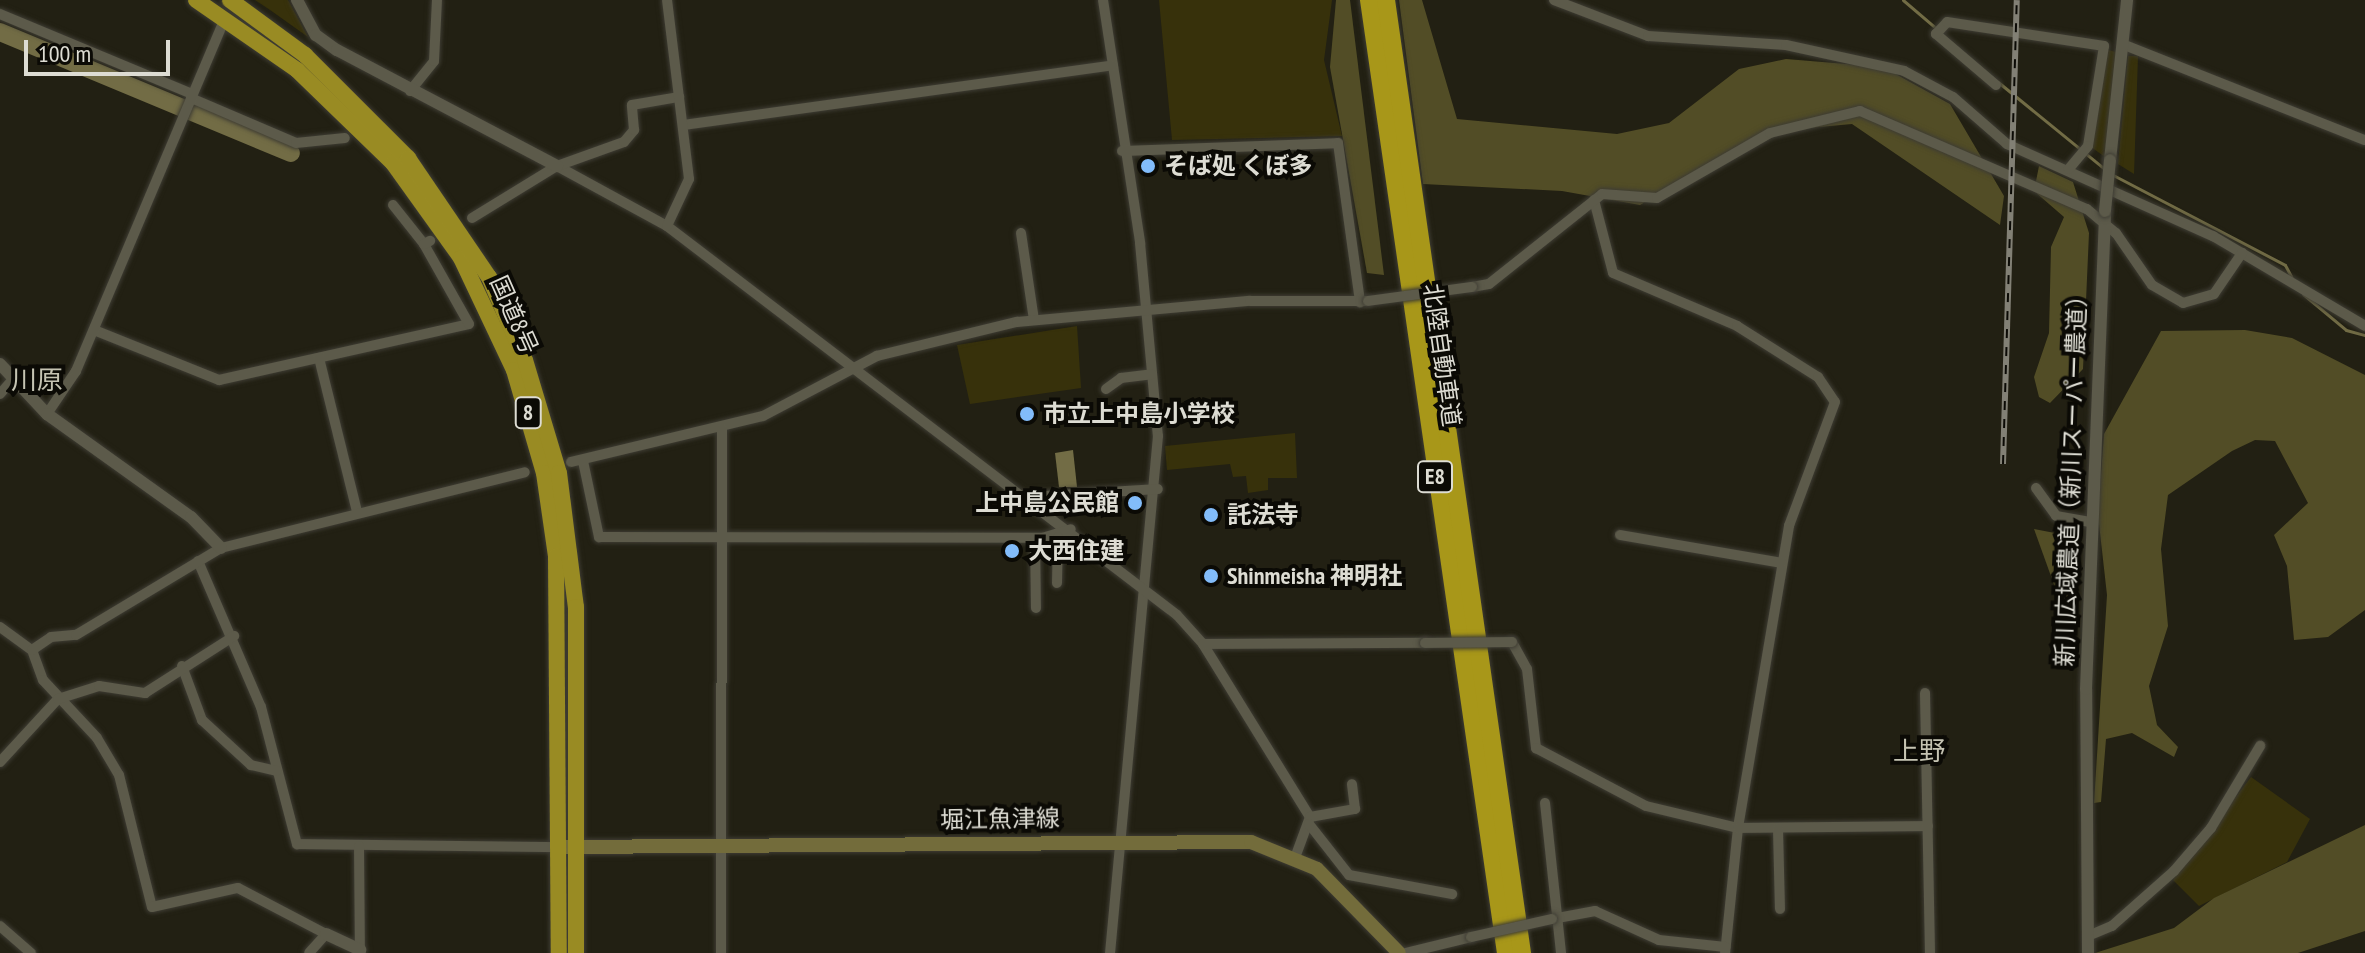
<!DOCTYPE html>
<meta charset="utf-8">
<style>
body{margin:0}
#map{position:relative;width:2365px;height:953px;overflow:hidden;background:#222013;font-family:"PT Sans Narrow","Noto Sans JP",sans-serif}
div>[style]{position:absolute}
[style*='--x']{left:calc(var(--x)*1px);top:calc(var(--y)*1px);width:calc(var(--w)*1px);rotate:calc(var(--a)*1deg)}
.green>*{inset:0;background:#37310b}
.forest>*{inset:0;background:#524d26}
.water>*{inset:0;background:#726c45}
.stream>*{height:3px;margin:-1.5px;padding:0 1.5px;transform-origin:1.5px;border-radius:1.5px;background:#726c45}
.river>*{height:18px;margin:-9px;padding:0 9px;transform-origin:9px;border-radius:9px;background:#726c45}
.roads{filter:drop-shadow(0 0 2px #3e3c33) drop-shadow(0 0 2px #3e3c33)}
.minor>*{height:10px;margin:-5px;padding:0 5px;transform-origin:5px;border-radius:5px;background:#5c5a4a}
.tertiary>*{height:12px;margin:-6px;padding:0 6px;transform-origin:6px;border-radius:6px;background:#5c5a4a}
.secondary>*{height:14px;margin:-7px;padding:0 7px;transform-origin:7px;border-radius:7px;background:#736c3b}
.trunk>*{height:16px;margin:-8px;padding:0 8px;transform-origin:8px;border-radius:8px;background:#998b23}
.motorway>*{height:18px;margin:-9px;padding:0 9px;transform-origin:9px;border-radius:9px;background:#a89719}
.rail>*{height:6px;margin-top:-3px;transform-origin:0;background:repeating-linear-gradient(90deg,#0b0a05 0 9px,#828075 0 18px);box-sizing:border-box;border-block:2px solid #828075}
.bridges{filter:drop-shadow(0 0 2px #3e3c33) drop-shadow(0 0 2px #3e3c33)}
.minor-bridge>*{height:10px;margin:-5px;padding:0 5px;transform-origin:5px;border-radius:5px;background:#5c5a4a}
.tertiary-bridge>*{height:12px;margin:-6px;padding:0 6px;transform-origin:6px;border-radius:6px;background:#5c5a4a}
.dots>*{width:22px;height:22px;translate:-50% -50%;box-sizing:border-box;border:4px solid #0b0a05;border-radius:50%}
span{translate:-50% -50%;white-space:nowrap;text-align:center;line-height:1.15;-webkit-text-stroke:8px #0b0a05;paint-order:stroke}
.shield-label span{padding:2px 6px;background:#0b0a05;border:2px solid;border-radius:6px;-webkit-text-stroke-width:0}
.shield-label{font-size:22px;color:#dddcd3;font-weight:700}
.poi-label{font-size:24px;color:#dddcd3;font-weight:700}
.left{translate:0 -50%;text-align:left}
.right{translate:-100% -50%;text-align:right}
.street-label{font-size:24px;color:#dddcd3}
.neighbourhood-label{font-size:26px;color:#c5c3b2}
.scale{position:absolute;left:24px;top:40px;width:146px;height:36px;box-sizing:border-box;border:4px solid #dddcd3;border-top:0;padding-left:10px;font-size:24px;line-height:28px;white-space:nowrap;color:#dddcd3;-webkit-text-stroke:6px #0b0a05;paint-order:stroke}
</style>
<div id="map">
<div class="green">
<div style="clip-path:polygon(255px 0,288px 0,308px 37px,270px 10px)"></div>
<div style="clip-path:polygon(1159px 0,1332px 0,1324px 60px,1342px 136px,1172px 140px)"></div>
<div style="clip-path:polygon(2108px 50px,2116px 52px,2105px 157px,2091px 147px)"></div>
<div style="clip-path:polygon(2128px 56px,2138px 56px,2134px 174px,2118px 164px)"></div>
<div style="clip-path:polygon(1077px 326px,1081px 388px,970px 404px,957px 345px)"></div>
<div style="clip-path:polygon(1295px 433px,1297px 478px,1268px 478px,1268px 490px,1248px 493px,1246px 476px,1233px 477px,1230px 464px,1167px 470px,1165px 446px)"></div>
<div style="clip-path:polygon(2251px 777px,2310px 819px,2287px 862px,2199px 906px,2173px 880px)"></div>
</div>
<div class="forest">
<div style="clip-path:polygon(1336px 0,1350px 0,1384px 275px,1367px 273px,1330px 67px)"></div>
<div style="clip-path:polygon(1399px 0,1422px 0,1457px 119px,1617px 134px,1669px 123px,1739px 69px,1786px 59px,1883px 67px,1950px 104px,2004px 196px,2000px 225px,1852px 124px,1797px 129px,1728px 153px,1640px 205px,1562px 191px,1423px 184px)"></div>
<div style="clip-path:polygon(2039px 166px,2073px 182px,2089px 233px,2083px 369px,2050px 403px,2039px 397px,2034px 377px,2049px 333px,2051px 247px,2064px 217px,2034px 191px)"></div>
<div style="clip-path:polygon(2245px 330px,2292px 338px,2365px 375px,2365px 610px,2328px 637px,2294px 640px,2287px 566px,2274px 535px,2308px 503px,2275px 441px,2255px 440px,2232px 451px,2168px 495px,2161px 549px,2168px 626px,2149px 686px,2157px 725px,2178px 747px,2174px 757px,2132px 733px,2106px 739px,2101px 802px,2094px 803px,2107px 595px,2098px 515px,2104px 434px,2161px 331px)"></div>
<div style="clip-path:polygon(2034px 529px,2060px 534px,2079px 550px,2076px 618px,2061px 604px)"></div>
<div style="clip-path:polygon(2365px 825px,2365px 931px,2298px 953px,2095px 953px,2174px 928px,2214px 898px)"></div>
</div>
<div class="water">
<div style="clip-path:polygon(1073px 450px,1077px 487px,1059px 487px,1055px 453px)"></div>
</div>
<div class="stream">
<div style="--x:1903;--y:0;--w:46;--a:40.6"></div>
<div style="--x:1998;--y:82;--w:141;--a:39.2"></div>
<div style="--x:2113;--y:175;--w:194;--a:27.6"></div>
<div style="--x:2285;--y:265;--w:15;--a:62"></div>
<div style="--x:2303;--y:294;--w:56;--a:39.9"></div>
<div style="--x:2346;--y:330;--w:20;--a:15"></div>
</div>
<div class="river">
<div style="--x:0;--y:32;--w:315;--a:22.6"></div>
</div>
<div class="roads">
<div class="minor">
<div style="--x:1103;--y:0;--w:246;--a:81.3"></div>
<div style="--x:1140;--y:243;--w:194;--a:84.7"></div>
<div style="--x:1158;--y:436;--w:519;--a:95.3"></div>
<div style="--x:1554;--y:0;--w:101;--a:21"></div>
<div style="--x:1648;--y:36;--w:138;--a:3.7"></div>
<div style="--x:1786;--y:45;--w:121;--a:12.4"></div>
<div style="--x:1904;--y:71;--w:55;--a:28"></div>
<div style="--x:1953;--y:97;--w:72;--a:41"></div>
<div style="--x:2007;--y:144;--w:226;--a:24.1"></div>
<div style="--x:2213;--y:236;--w:177;--a:30.6"></div>
<div style="--x:0;--y:14;--w:208;--a:22.6"></div>
<div style="--x:2122;--y:44;--w:261;--a:21.6"></div>
<div style="--x:1996;--y:85;--w:79;--a:-139.6"></div>
<div style="--x:1936;--y:34;--w:16;--a:-47"></div>
<div style="--x:1947;--y:22;--w:159;--a:8.7"></div>
<div style="--x:2104;--y:46;--w:101;--a:99.1"></div>
<div style="--x:2088;--y:146;--w:30;--a:130"></div>
<div style="--x:410;--y:91;--w:38;--a:-51"></div>
<div style="--x:434;--y:61;--w:61;--a:-87.2"></div>
<div style="--x:191;--y:98;--w:114;--a:23.2"></div>
<div style="--x:296;--y:143;--w:49;--a:-5.8"></div>
<div style="--x:683;--y:125;--w:434;--a:-7.9"></div>
<div style="--x:1122;--y:151;--w:216;--a:-2.1"></div>
<div style="--x:1338;--y:143;--w:161;--a:82.1"></div>
<div style="--x:557;--y:166;--w:125;--a:28.6"></div>
<div style="--x:667;--y:226;--w:641;--a:37.33"></div>
<div style="--x:1177;--y:615;--w:39;--a:48"></div>
<div style="--x:1203;--y:644;--w:203;--a:58.3"></div>
<div style="--x:1310;--y:817;--w:40;--a:110.2"></div>
<div style="--x:1594;--y:200;--w:75;--a:75.4"></div>
<div style="--x:1613;--y:273;--w:135;--a:23.1"></div>
<div style="--x:1737;--y:326;--w:96;--a:32.2"></div>
<div style="--x:1818;--y:377;--w:30;--a:56"></div>
<div style="--x:1835;--y:402;--w:132;--a:110.4"></div>
<div style="--x:1789;--y:526;--w:306;--a:99.6"></div>
<div style="--x:1738;--y:828;--w:126;--a:95.9"></div>
<div style="--x:393;--y:205;--w:50;--a:51.5"></div>
<div style="--x:472;--y:218;--w:100;--a:-31.5"></div>
<div style="--x:557;--y:166;--w:71;--a:-19.7"></div>
<div style="--x:624;--y:142;--w:16;--a:-50"></div>
<div style="--x:634;--y:130;--w:25;--a:-95"></div>
<div style="--x:632;--y:105;--w:48;--a:-9.7"></div>
<div style="--x:667;--y:226;--w:52;--a:-64.9"></div>
<div style="--x:689;--y:179;--w:180;--a:-97"></div>
<div style="--x:1021;--y:233;--w:88;--a:81.5"></div>
<div style="--x:1472;--y:287;--w:17;--a:-10"></div>
<div style="--x:1489;--y:284;--w:144;--a:-38.5"></div>
<div style="--x:1602;--y:194;--w:55;--a:4.2"></div>
<div style="--x:1657;--y:198;--w:130;--a:-29.9"></div>
<div style="--x:1770;--y:133;--w:93;--a:-13.7"></div>
<div style="--x:1860;--y:111;--w:247;--a:23.4"></div>
<div style="--x:2087;--y:209;--w:38;--a:40"></div>
<div style="--x:2116;--y:233;--w:63;--a:55.3"></div>
<div style="--x:2152;--y:285;--w:36;--a:30"></div>
<div style="--x:2183;--y:303;--w:32;--a:-16"></div>
<div style="--x:2214;--y:294;--w:50;--a:-55.7"></div>
<div style="--x:94;--y:330;--w:135;--a:21.8"></div>
<div style="--x:219;--y:380;--w:256;--a:-12.6"></div>
<div style="--x:469;--y:324;--w:92;--a:-119.4"></div>
<div style="--x:424;--y:244;--w:7;--a:-27"></div>
<div style="--x:319;--y:358;--w:158;--a:76.1"></div>
<div style="--x:1106;--y:389;--w:19;--a:-36"></div>
<div style="--x:1121;--y:378;--w:31;--a:-7"></div>
<div style="--x:0;--y:394;--w:20;--a:-49"></div>
<div style="--x:47;--y:414;--w:52;--a:-56"></div>
<div style="--x:76;--y:371;--w:382;--a:-67.1"></div>
<div style="--x:583;--y:461;--w:78;--a:78.1"></div>
<div style="--x:599;--y:537;--w:443;--a:0.1"></div>
<div style="--x:1042;--y:538;--w:30;--a:-17"></div>
<div style="--x:571;--y:462;--w:197;--a:-13.5"></div>
<div style="--x:763;--y:416;--w:129;--a:-27.8"></div>
<div style="--x:877;--y:356;--w:144;--a:-13.7"></div>
<div style="--x:1017;--y:322;--w:234;--a:-5.2"></div>
<div style="--x:1250;--y:301;--w:118;--a:0"></div>
<div style="--x:2036;--y:488;--w:34;--a:54"></div>
<div style="--x:2056;--y:516;--w:36;--a:10"></div>
<div style="--x:1028;--y:497;--w:130;--a:-3.5"></div>
<div style="--x:1620;--y:535;--w:164;--a:9.8"></div>
<div style="--x:1035;--y:538;--w:70;--a:89.2"></div>
<div style="--x:198;--y:561;--w:159;--a:66.7"></div>
<div style="--x:261;--y:707;--w:142;--a:75.3"></div>
<div style="--x:297;--y:844;--w:263;--a:0.7"></div>
<div style="--x:1057;--y:583;--w:46;--a:-88.8"></div>
<div style="--x:0;--y:627;--w:39;--a:36"></div>
<div style="--x:32;--y:650;--w:32;--a:70"></div>
<div style="--x:43;--y:680;--w:79;--a:47"></div>
<div style="--x:97;--y:738;--w:43;--a:59.3"></div>
<div style="--x:119;--y:775;--w:136;--a:76"></div>
<div style="--x:152;--y:907;--w:88;--a:-12.5"></div>
<div style="--x:238;--y:888;--w:99;--a:27.6"></div>
<div style="--x:326;--y:934;--w:25;--a:132"></div>
<div style="--x:1512;--y:642;--w:31;--a:61"></div>
<div style="--x:1527;--y:669;--w:80;--a:83.5"></div>
<div style="--x:1536;--y:748;--w:124;--a:27.8"></div>
<div style="--x:1646;--y:806;--w:95;--a:13.4"></div>
<div style="--x:1738;--y:828;--w:190;--a:-0.6"></div>
<div style="--x:1203;--y:644;--w:222;--a:-0.3"></div>
<div style="--x:32;--y:650;--w:23;--a:-34"></div>
<div style="--x:51;--y:637;--w:25;--a:-5"></div>
<div style="--x:76;--y:635;--w:169;--a:-31"></div>
<div style="--x:221;--y:548;--w:313;--a:-14"></div>
<div style="--x:182;--y:666;--w:58;--a:69.7"></div>
<div style="--x:202;--y:720;--w:67;--a:42.6"></div>
<div style="--x:251;--y:765;--w:26;--a:13"></div>
<div style="--x:1925;--y:693;--w:260;--a:88.9"></div>
<div style="--x:0;--y:762;--w:86;--a:-47.4"></div>
<div style="--x:58;--y:699;--w:43;--a:-17.6"></div>
<div style="--x:99;--y:686;--w:47;--a:8.7"></div>
<div style="--x:145;--y:693;--w:106;--a:-32.6"></div>
<div style="--x:1545;--y:803;--w:151;--a:83.9"></div>
<div style="--x:1310;--y:817;--w:46;--a:-10.1"></div>
<div style="--x:1355;--y:809;--w:25;--a:-97"></div>
<div style="--x:1309;--y:824;--w:65;--a:51.9"></div>
<div style="--x:1349;--y:875;--w:105;--a:10.5"></div>
<div style="--x:1778;--y:829;--w:80;--a:88.6"></div>
<div style="--x:359;--y:846;--w:107;--a:89.5"></div>
<div style="--x:1552;--y:919;--w:44;--a:-10.5"></div>
<div style="--x:1595;--y:911;--w:70;--a:24.4"></div>
<div style="--x:1659;--y:940;--w:67;--a:6"></div>
<div style="--x:0;--y:926;--w:41;--a:41.1"></div>
<div style="--x:2088;--y:936;--w:26;--a:-23"></div>
<div style="--x:2112;--y:926;--w:83;--a:-41.6"></div>
<div style="--x:2174;--y:871;--w:57;--a:-49.3"></div>
<div style="--x:2211;--y:828;--w:96;--a:-59.1"></div>
<div style="--x:721;--y:953;--w:524;--a:-89.89"></div>
<div style="--x:1406;--y:953;--w:67;--a:-13.8"></div>
</div>
<div class="tertiary">
<div style="--x:297;--y:0;--w:40;--a:62"></div>
<div style="--x:316;--y:35;--w:26;--a:36"></div>
<div style="--x:337;--y:50;--w:249;--a:27.8"></div>
<div style="--x:2110;--y:160;--w:161;--a:-83.9"></div>
<div style="--x:0;--y:364;--w:69;--a:46.8"></div>
<div style="--x:47;--y:414;--w:177;--a:35.6"></div>
<div style="--x:191;--y:517;--w:43;--a:45.9"></div>
<div style="--x:326;--y:934;--w:38;--a:25"></div>
<div style="--x:2088;--y:953;--w:264;--a:-90.4"></div>
<div style="--x:2086;--y:689;--w:478;--a:-87.7"></div>
</div>
<div class="secondary">
<div style="--x:565;--y:847;--w:686;--a:-0.42"></div>
<div style="--x:1251;--y:842;--w:71;--a:22.2"></div>
<div style="--x:1317;--y:869;--w:117;--a:45.7"></div>
</div>
<div class="trunk">
<div style="--x:196;--y:0;--w:123;--a:34.7"></div>
<div style="--x:297;--y:70;--w:134;--a:44.1"></div>
<div style="--x:393;--y:163;--w:117;--a:54.4"></div>
<div style="--x:461;--y:258;--w:124;--a:64.7"></div>
<div style="--x:514;--y:370;--w:107;--a:73.8"></div>
<div style="--x:544;--y:473;--w:84;--a:81.8"></div>
<div style="--x:556;--y:556;--w:397;--a:89.6"></div>
<div style="--x:230;--y:0;--w:93;--a:36.3"></div>
<div style="--x:305;--y:55;--w:146;--a:45"></div>
<div style="--x:408;--y:158;--w:144;--a:55.8"></div>
<div style="--x:489;--y:277;--w:90;--a:66.6"></div>
<div style="--x:525;--y:360;--w:118;--a:73.3"></div>
<div style="--x:559;--y:473;--w:135;--a:82.8"></div>
<div style="--x:576;--y:607;--w:346;--a:90"></div>
</div>
<div class="motorway">
<div style="--x:1369;--y:0;--w:963;--a:81.82"></div>
<div style="--x:1386;--y:0;--w:963;--a:81.88"></div>
</div>
</div>
<div class="rail">
<div style="--x:2003;--y:464;--w:464;--a:-88.3"></div>
</div>
<div class="bridges">
<div class="minor-bridge">
<div style="--x:1368;--y:301;--w:105;--a:-7.7"></div>
<div style="--x:1425;--y:643;--w:87;--a:-0.7"></div>
<div style="--x:1471;--y:937;--w:83;--a:-12.5"></div>
</div>
<div class="tertiary-bridge">
<div style="--x:2105;--y:211;--w:51;--a:-84.4"></div>
</div>
</div>
<div class="dots">
<div style="left:1148px;top:166px;background:#82bcfa"></div>
<div style="left:1027px;top:414px;background:#82bcfa"></div>
<div style="left:1135px;top:503px;background:#82bcfa"></div>
<div style="left:1211px;top:515px;background:#82bcfa"></div>
<div style="left:1012px;top:551px;background:#82bcfa"></div>
<div style="left:1211px;top:576px;background:#82bcfa"></div>
</div>
<div class="shield-label">
<span style="left:528px;top:413px">8</span>
<span style="left:1435px;top:477px">E8</span>
</div>
<div class="poi-label">
<span class="left" style="left:1164px;top:166px">そば処 くぼ多</span>
<span class="left" style="left:1043px;top:414px">市立上中島小学校</span>
<span class="right" style="left:1119px;top:503px">上中島公民館</span>
<span class="left" style="left:1227px;top:515px">託法寺</span>
<span class="left" style="left:1028px;top:551px">大西住建</span>
<span class="left" style="left:1227px;top:576px">Shinmeisha 神明社</span>
</div>
<div class="street-label">
<span style="left:514px;top:315px;rotate:66deg">国道8号</span>
<span style="left:1442px;top:355px;rotate:82deg">北陸自動車道</span>
<span style="left:2071px;top:475px;rotate:-88deg">新川広域農道（新川スーパー農道）</span>
<span style="left:1000px;top:819px;rotate:-1deg">堀江魚津線</span>
</div>
<div class="neighbourhood-label">
<span style="left:37px;top:380px">川原</span>
<span style="left:1919px;top:751px">上野</span>
</div>
<div class="scale">100 m</div>
</div>
